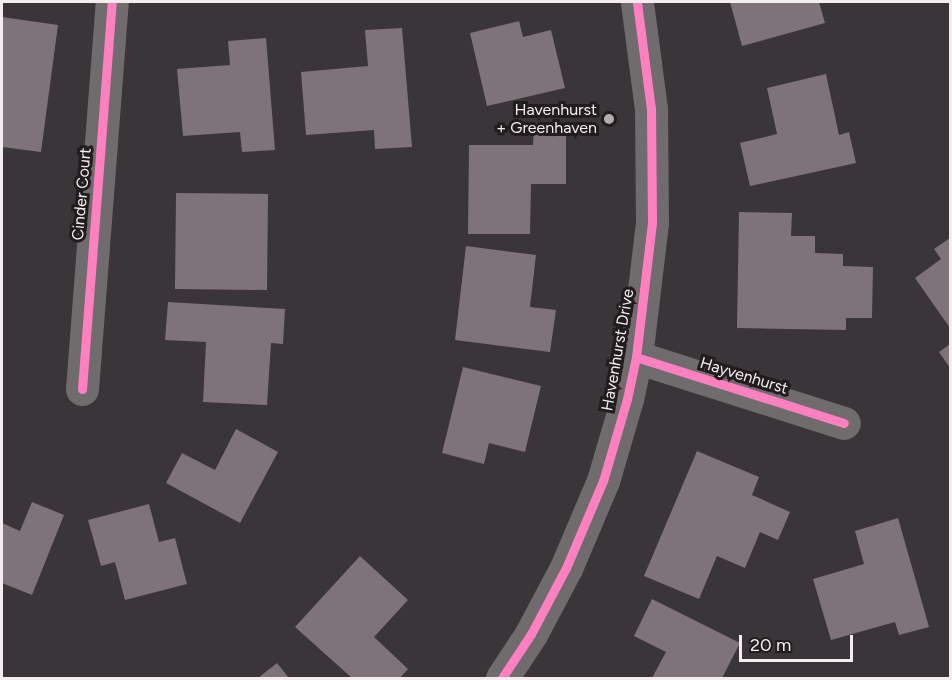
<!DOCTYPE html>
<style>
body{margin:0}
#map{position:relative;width:952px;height:680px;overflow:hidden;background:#3a3538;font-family:Figtree,sans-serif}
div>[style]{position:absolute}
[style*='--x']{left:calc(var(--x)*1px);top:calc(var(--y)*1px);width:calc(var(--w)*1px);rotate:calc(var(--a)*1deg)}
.building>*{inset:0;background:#7e7379}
.minor>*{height:33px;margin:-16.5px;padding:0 16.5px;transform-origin:16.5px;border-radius:16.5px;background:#706c6e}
.cycleway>*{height:9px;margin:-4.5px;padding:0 4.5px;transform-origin:4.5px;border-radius:4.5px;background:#ff80c0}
.dots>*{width:16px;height:16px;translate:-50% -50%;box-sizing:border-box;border:3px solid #211c1e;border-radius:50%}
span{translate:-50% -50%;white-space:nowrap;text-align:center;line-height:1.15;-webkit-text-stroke:6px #211c1e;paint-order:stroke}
.poi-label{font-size:16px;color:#f4edf0}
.right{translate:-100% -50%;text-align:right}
.street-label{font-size:16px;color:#f4edf0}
.frame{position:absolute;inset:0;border:3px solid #f4edf0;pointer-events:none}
.scale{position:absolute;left:739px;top:635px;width:114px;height:27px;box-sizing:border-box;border:3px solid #f4edf0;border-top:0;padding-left:8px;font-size:18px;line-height:21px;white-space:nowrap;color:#f4edf0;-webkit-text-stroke:4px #211c1e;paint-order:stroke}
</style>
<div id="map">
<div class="building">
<div style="clip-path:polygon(730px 2px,819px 2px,825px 23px,742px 46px)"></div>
<div style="clip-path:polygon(2px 17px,58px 25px,41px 152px,2px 147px)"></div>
<div style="clip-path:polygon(519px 21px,523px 37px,551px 30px,565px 88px,487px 106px,470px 33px)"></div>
<div style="clip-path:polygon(402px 28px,412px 147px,375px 149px,374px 130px,306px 135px,301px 72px,368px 66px,365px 30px)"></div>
<div style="clip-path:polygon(266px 38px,275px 150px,242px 152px,240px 132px,183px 136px,177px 69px,230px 65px,228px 41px)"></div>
<div style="clip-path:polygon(826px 74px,839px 135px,849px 132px,856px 163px,750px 186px,740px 143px,777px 134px,767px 88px)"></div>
<div style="clip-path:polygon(534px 123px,566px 123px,566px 184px,531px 184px,530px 234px,468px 234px,469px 145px,533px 145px)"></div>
<div style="clip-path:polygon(176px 193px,268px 194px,267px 290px,175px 289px)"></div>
<div style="clip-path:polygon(739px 212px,792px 213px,791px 236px,815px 236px,815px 253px,843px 254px,843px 266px,873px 267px,872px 318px,846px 318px,846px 330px,737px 328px)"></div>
<div style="clip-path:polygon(950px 238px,950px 328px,915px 278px,941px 259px,934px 249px)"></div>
<div style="clip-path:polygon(466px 246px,536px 255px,530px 307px,556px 310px,550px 352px,455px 340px)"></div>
<div style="clip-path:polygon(168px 302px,285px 309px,283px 344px,271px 343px,267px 405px,203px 402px,206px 342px,165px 340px)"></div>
<div style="clip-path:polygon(950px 344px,950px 368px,939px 352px)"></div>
<div style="clip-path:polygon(463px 367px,541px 386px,525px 452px,489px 443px,484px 464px,442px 453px)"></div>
<div style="clip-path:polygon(236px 429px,278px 452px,240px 523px,166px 483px,182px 453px,215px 470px)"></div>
<div style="clip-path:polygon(697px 451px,759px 477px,752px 495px,790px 512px,778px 540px,760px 532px,745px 568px,717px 556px,699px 599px,644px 576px)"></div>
<div style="clip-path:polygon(32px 502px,64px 515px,32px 595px,2px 583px,2px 523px,20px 531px)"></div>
<div style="clip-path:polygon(149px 504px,159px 542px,175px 538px,187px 584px,125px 600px,115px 562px,101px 566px,88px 520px)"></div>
<div style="clip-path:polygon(898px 518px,929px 627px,899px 635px,895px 622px,831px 640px,813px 579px,864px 564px,855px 531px)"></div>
<div style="clip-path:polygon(360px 556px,408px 600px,374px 637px,408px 669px,400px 678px,352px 678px,295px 627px)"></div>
<div style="clip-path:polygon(652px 599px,740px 643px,722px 678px,652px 678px,666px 652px,634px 636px)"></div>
<div style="clip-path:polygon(277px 663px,289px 678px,258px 678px)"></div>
</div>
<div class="minor">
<div style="--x:636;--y:357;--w:218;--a:17.6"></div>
<div style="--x:82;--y:389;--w:388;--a:-85.6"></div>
<div style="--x:502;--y:678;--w:53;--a:-56.6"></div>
<div style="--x:531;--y:634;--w:75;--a:-62.1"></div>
<div style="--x:566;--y:568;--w:95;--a:-67"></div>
<div style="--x:603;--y:481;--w:85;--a:-73.7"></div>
<div style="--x:627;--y:399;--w:43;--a:-77.9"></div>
<div style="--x:636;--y:357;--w:136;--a:-83.2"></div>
<div style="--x:652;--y:222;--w:113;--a:-90.5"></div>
<div style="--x:651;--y:109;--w:108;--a:-97.5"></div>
</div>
<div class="cycleway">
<div style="--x:636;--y:357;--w:218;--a:17.6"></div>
<div style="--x:82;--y:389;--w:388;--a:-85.6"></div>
<div style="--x:502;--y:678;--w:53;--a:-56.6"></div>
<div style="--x:531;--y:634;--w:75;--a:-62.1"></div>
<div style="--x:566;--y:568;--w:95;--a:-67"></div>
<div style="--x:603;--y:481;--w:85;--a:-73.7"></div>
<div style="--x:627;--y:399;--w:43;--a:-77.9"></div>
<div style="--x:636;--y:357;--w:136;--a:-83.2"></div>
<div style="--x:652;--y:222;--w:113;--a:-90.5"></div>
<div style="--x:651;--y:109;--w:108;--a:-97.5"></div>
</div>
<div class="dots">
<div style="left:609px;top:119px;background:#b3adb0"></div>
</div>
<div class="poi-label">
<span class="right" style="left:597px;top:119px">Havenhurst<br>+ Greenhaven</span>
</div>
<div class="street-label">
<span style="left:82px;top:194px;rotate:-85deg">Cinder Court</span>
<span style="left:618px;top:350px;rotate:-80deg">Havenhurst Drive</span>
<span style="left:744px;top:376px;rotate:17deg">Hayvenhurst</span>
</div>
<div class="frame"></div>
<div class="scale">20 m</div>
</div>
